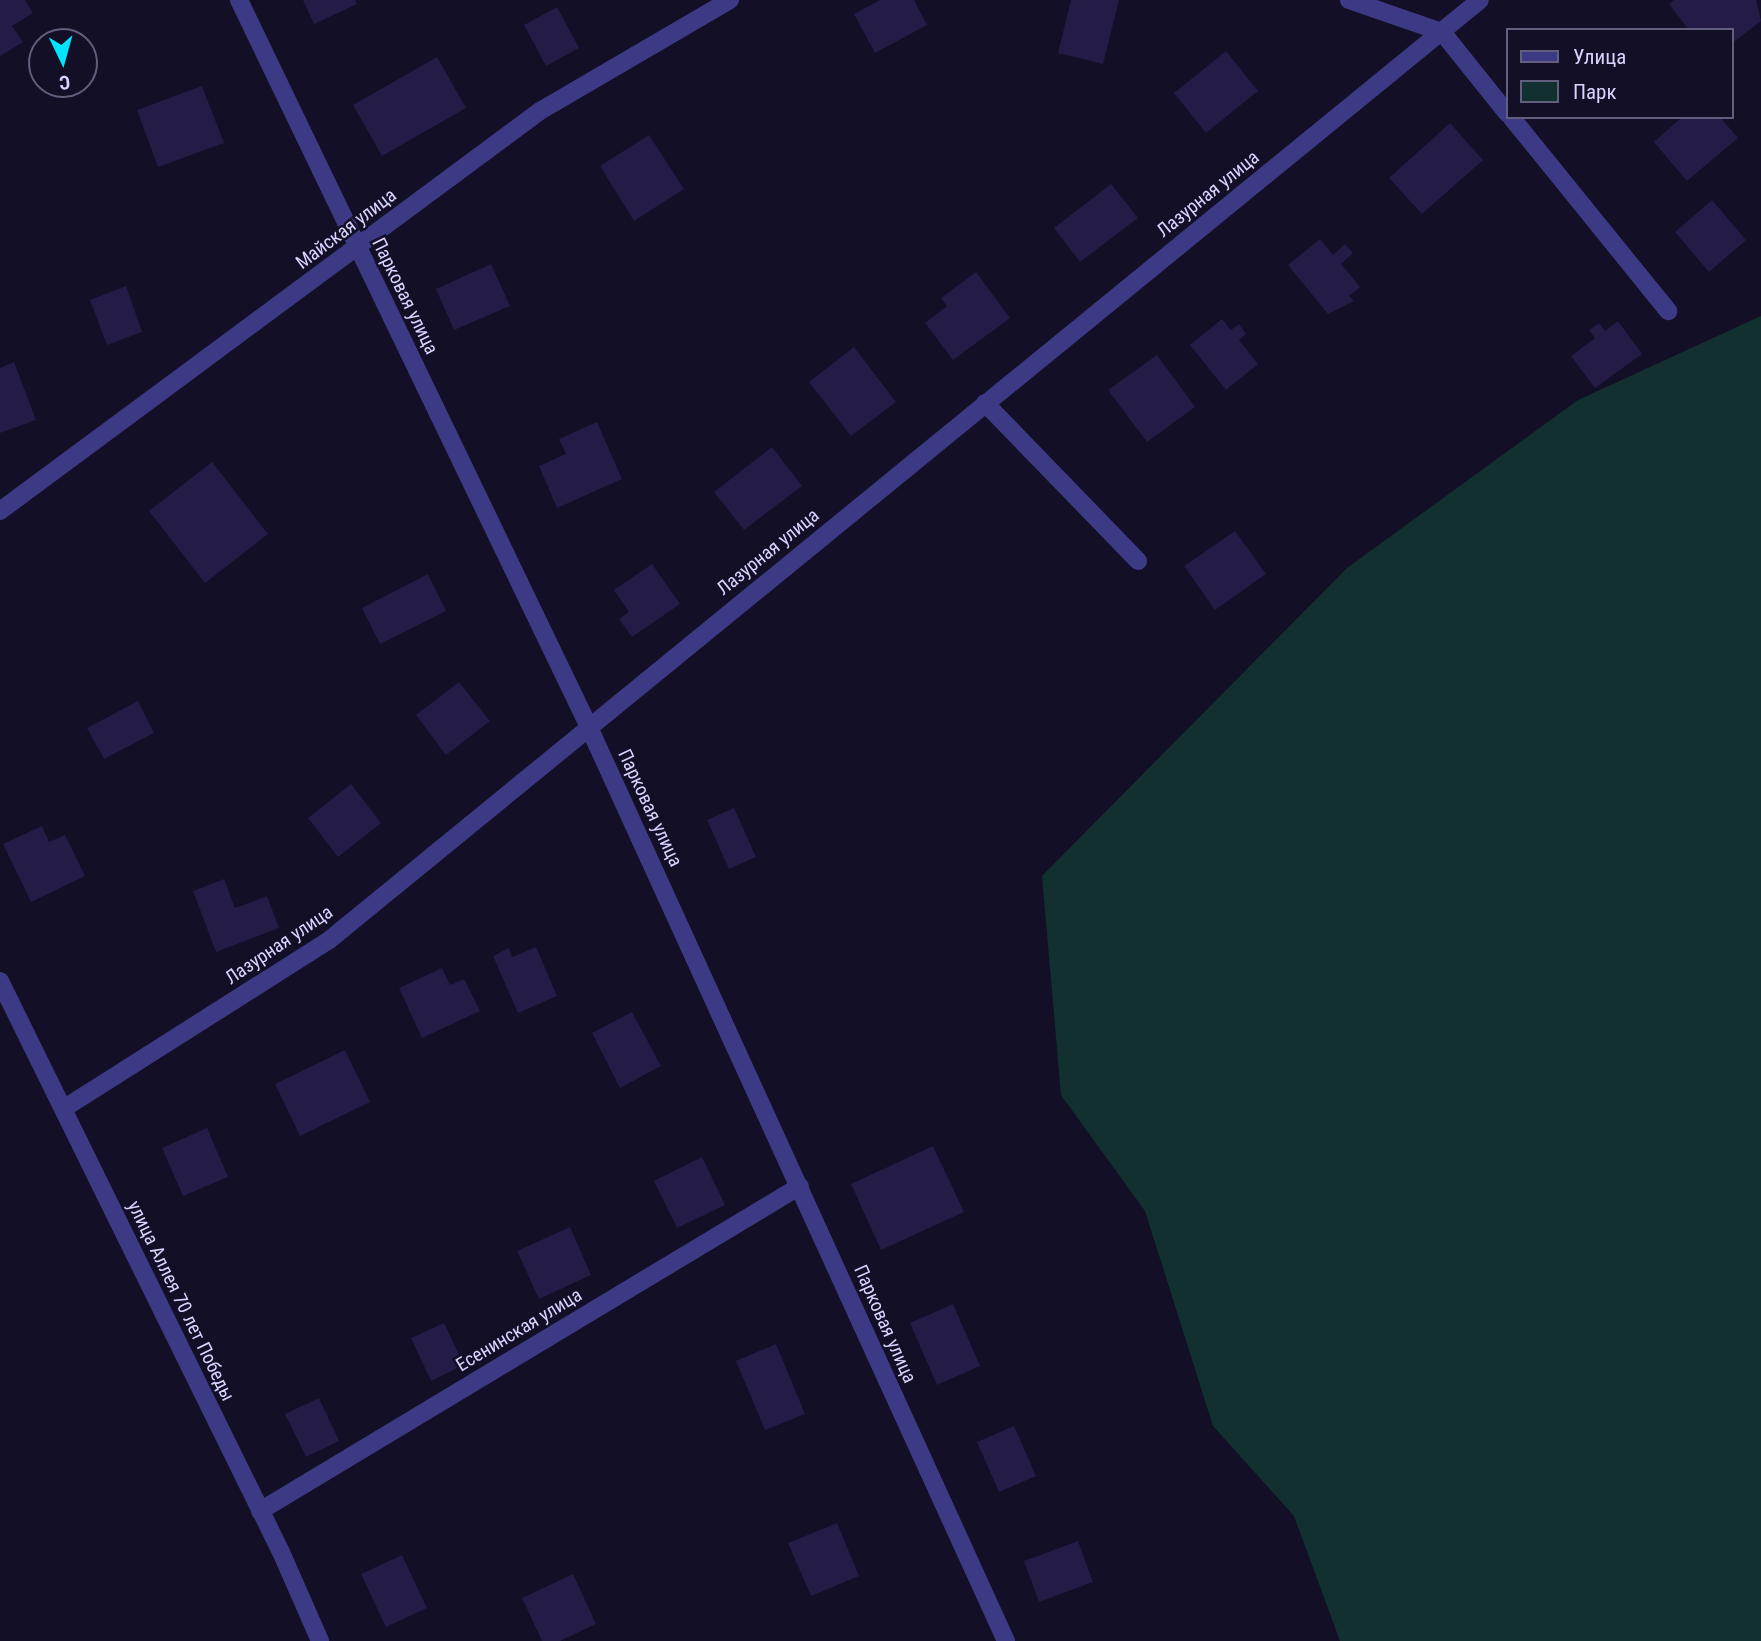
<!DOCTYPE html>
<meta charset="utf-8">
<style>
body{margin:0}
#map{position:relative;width:1761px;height:1641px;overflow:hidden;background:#130f26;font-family:"Roboto Condensed",sans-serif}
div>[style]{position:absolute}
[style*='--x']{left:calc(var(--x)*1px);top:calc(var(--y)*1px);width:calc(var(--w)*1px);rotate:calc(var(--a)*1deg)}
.green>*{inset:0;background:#12302f}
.building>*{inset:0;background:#241b47}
.minor>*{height:18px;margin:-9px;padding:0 9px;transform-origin:9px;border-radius:9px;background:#3d3a85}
span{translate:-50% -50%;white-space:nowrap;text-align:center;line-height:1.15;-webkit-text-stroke:5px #130f26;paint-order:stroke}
.street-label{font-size:19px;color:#d9d4ff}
.legend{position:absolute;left:1506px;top:28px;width:228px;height:91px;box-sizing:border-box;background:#130f26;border:2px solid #625e7d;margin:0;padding:9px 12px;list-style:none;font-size:21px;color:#d9d4ff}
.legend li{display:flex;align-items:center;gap:14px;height:35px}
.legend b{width:35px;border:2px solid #625e7d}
.north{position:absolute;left:28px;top:28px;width:70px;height:70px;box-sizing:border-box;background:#130f26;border:2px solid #625e7d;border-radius:50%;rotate:175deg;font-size:19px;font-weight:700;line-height:28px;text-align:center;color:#d9d4ff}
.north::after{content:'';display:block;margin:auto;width:24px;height:32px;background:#00e5ff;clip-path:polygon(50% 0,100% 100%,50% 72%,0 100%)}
</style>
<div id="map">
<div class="green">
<div style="clip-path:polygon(1761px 316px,1761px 1641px,1340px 1641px,1294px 1516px,1213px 1426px,1145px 1211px,1061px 1095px,1042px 876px,1347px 568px,1578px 400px)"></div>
</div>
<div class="building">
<div style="clip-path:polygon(0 0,25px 0,33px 13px,12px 26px,23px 42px,0 56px)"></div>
<div style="clip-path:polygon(303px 0,355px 0,357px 4px,314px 24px)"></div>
<div style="clip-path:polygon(880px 0,914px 0,927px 25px,875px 53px,854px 14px)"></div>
<div style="clip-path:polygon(1071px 0,1119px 0,1103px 64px,1058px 53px)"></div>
<div style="clip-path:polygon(1674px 0,1756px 0,1761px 21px,1731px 44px,1731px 30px,1689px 30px,1669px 4px)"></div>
<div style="clip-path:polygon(557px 7px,579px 48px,546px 66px,524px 25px)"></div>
<div style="clip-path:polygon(1226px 51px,1258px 91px,1206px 133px,1174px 93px)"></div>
<div style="clip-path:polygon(437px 57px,466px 108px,382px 156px,353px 105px)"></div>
<div style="clip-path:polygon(202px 86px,224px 143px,158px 167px,137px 110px)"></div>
<div style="clip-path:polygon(1682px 117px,1720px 117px,1738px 138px,1687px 181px,1654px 142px)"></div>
<div style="clip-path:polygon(1450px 123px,1483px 160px,1422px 214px,1389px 178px)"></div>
<div style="clip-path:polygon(649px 135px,684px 189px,634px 221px,600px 166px)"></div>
<div style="clip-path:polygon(1111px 184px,1138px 218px,1080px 262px,1054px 228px)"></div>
<div style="clip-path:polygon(1712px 200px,1746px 240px,1709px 272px,1675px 232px)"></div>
<div style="clip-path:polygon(1320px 239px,1333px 255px,1345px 244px,1353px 253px,1341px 264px,1360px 287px,1349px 296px,1354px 301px,1328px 314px,1288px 265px)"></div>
<div style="clip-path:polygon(491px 264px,510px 306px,454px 330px,436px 289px)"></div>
<div style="clip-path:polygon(976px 272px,1010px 318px,953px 360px,925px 323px,947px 306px,941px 298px)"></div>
<div style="clip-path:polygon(126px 286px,142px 332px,107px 345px,90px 300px)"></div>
<div style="clip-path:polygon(1222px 319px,1231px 330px,1239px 324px,1246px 334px,1239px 340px,1258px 364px,1226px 390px,1190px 345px)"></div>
<div style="clip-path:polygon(1618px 321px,1642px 354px,1595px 388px,1571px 356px,1595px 338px,1589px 330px,1599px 323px,1605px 331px)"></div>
<div style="clip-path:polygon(854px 347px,896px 402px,851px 436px,809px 382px)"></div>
<div style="clip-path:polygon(1157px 355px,1195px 407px,1147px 442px,1108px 390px)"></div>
<div style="clip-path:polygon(14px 362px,36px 420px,0 433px,0 368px)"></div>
<div style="clip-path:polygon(597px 422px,622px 479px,557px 508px,539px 466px,566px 454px,559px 439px)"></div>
<div style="clip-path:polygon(772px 447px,802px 486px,744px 530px,714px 492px)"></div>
<div style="clip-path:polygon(212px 462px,268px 534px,205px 583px,149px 511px)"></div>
<div style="clip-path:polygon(1235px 531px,1266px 574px,1215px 610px,1184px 566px)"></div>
<div style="clip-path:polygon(652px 564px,680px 604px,632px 637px,619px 619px,629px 612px,614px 590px)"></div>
<div style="clip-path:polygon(428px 574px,446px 611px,380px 644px,362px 608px)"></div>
<div style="clip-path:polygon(459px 682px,490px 721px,446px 755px,416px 715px)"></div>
<div style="clip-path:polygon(138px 701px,154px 733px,104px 759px,87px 728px)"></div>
<div style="clip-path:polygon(351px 784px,381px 823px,338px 857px,308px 818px)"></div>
<div style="clip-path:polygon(734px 808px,756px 857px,729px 869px,707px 820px)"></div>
<div style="clip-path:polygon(42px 826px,49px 842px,65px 835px,85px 876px,31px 902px,3px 844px)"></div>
<div style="clip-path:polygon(224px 879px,235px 908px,267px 896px,279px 928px,216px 952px,193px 891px)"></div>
<div style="clip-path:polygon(536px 947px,557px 996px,518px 1013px,493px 956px,509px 948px,512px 957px)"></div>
<div style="clip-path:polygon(442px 968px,450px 985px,464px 979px,480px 1011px,422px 1038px,399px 988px)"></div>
<div style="clip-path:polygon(632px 1012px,661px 1066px,620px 1088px,592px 1033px)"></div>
<div style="clip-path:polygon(345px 1050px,370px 1102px,300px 1136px,275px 1084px)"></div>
<div style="clip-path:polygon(207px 1128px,228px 1177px,183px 1196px,162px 1148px)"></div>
<div style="clip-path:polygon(933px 1146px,964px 1212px,881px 1250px,851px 1184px)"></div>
<div style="clip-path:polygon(702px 1157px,725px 1205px,677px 1228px,654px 1181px)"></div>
<div style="clip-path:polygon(570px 1227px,591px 1275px,539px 1299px,517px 1251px)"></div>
<div style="clip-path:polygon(953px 1304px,980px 1366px,937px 1385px,910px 1323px)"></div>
<div style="clip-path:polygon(444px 1323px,464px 1365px,431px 1381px,411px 1338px)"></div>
<div style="clip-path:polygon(776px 1344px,805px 1414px,765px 1430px,736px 1361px)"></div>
<div style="clip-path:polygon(319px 1398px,339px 1441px,306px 1457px,285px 1414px)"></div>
<div style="clip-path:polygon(1014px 1426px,1036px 1476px,999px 1492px,977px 1442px)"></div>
<div style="clip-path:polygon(837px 1523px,859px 1576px,811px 1596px,788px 1543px)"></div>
<div style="clip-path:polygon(1078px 1541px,1093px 1582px,1039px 1602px,1024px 1561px)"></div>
<div style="clip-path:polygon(402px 1555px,427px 1608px,386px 1627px,361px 1574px)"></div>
<div style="clip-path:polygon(573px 1574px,596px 1624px,560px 1641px,542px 1641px,522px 1598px)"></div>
</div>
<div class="minor">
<div style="--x:239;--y:0;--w:805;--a:64.29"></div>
<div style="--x:588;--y:725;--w:1007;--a:65.47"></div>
<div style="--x:1349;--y:0;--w:98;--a:19"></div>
<div style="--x:1442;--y:32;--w:104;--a:51.3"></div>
<div style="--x:1511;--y:117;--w:250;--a:51"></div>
<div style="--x:985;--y:403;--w:220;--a:45.9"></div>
<div style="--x:0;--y:511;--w:672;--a:-36.53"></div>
<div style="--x:540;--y:111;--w:220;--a:-30.3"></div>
<div style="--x:0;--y:981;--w:636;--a:63.8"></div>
<div style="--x:281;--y:1552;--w:97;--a:66.3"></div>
<div style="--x:63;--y:1109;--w:314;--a:-32.4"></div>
<div style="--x:328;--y:941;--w:1487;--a:-39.24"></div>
<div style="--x:260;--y:1511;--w:630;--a:-31.04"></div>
</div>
<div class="street-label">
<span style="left:1208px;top:194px;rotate:-39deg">Лазурная улица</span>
<span style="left:346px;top:229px;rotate:-37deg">Майская улица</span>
<span style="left:405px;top:296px;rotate:64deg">Парковая улица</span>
<span style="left:768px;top:552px;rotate:-39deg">Лазурная улица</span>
<span style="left:650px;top:808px;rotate:65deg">Парковая улица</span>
<span style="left:279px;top:945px;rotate:-34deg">Лазурная улица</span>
<span style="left:181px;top:1301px;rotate:64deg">улица Аллея 70 лет Победы</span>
<span style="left:885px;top:1324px;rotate:66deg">Парковая улица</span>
<span style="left:519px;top:1330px;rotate:-31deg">Есенинская улица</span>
</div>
<ul class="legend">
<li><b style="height:9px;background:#3d3a85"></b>Улица</li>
<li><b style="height:19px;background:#12302f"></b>Парк</li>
</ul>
<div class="north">С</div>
</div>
